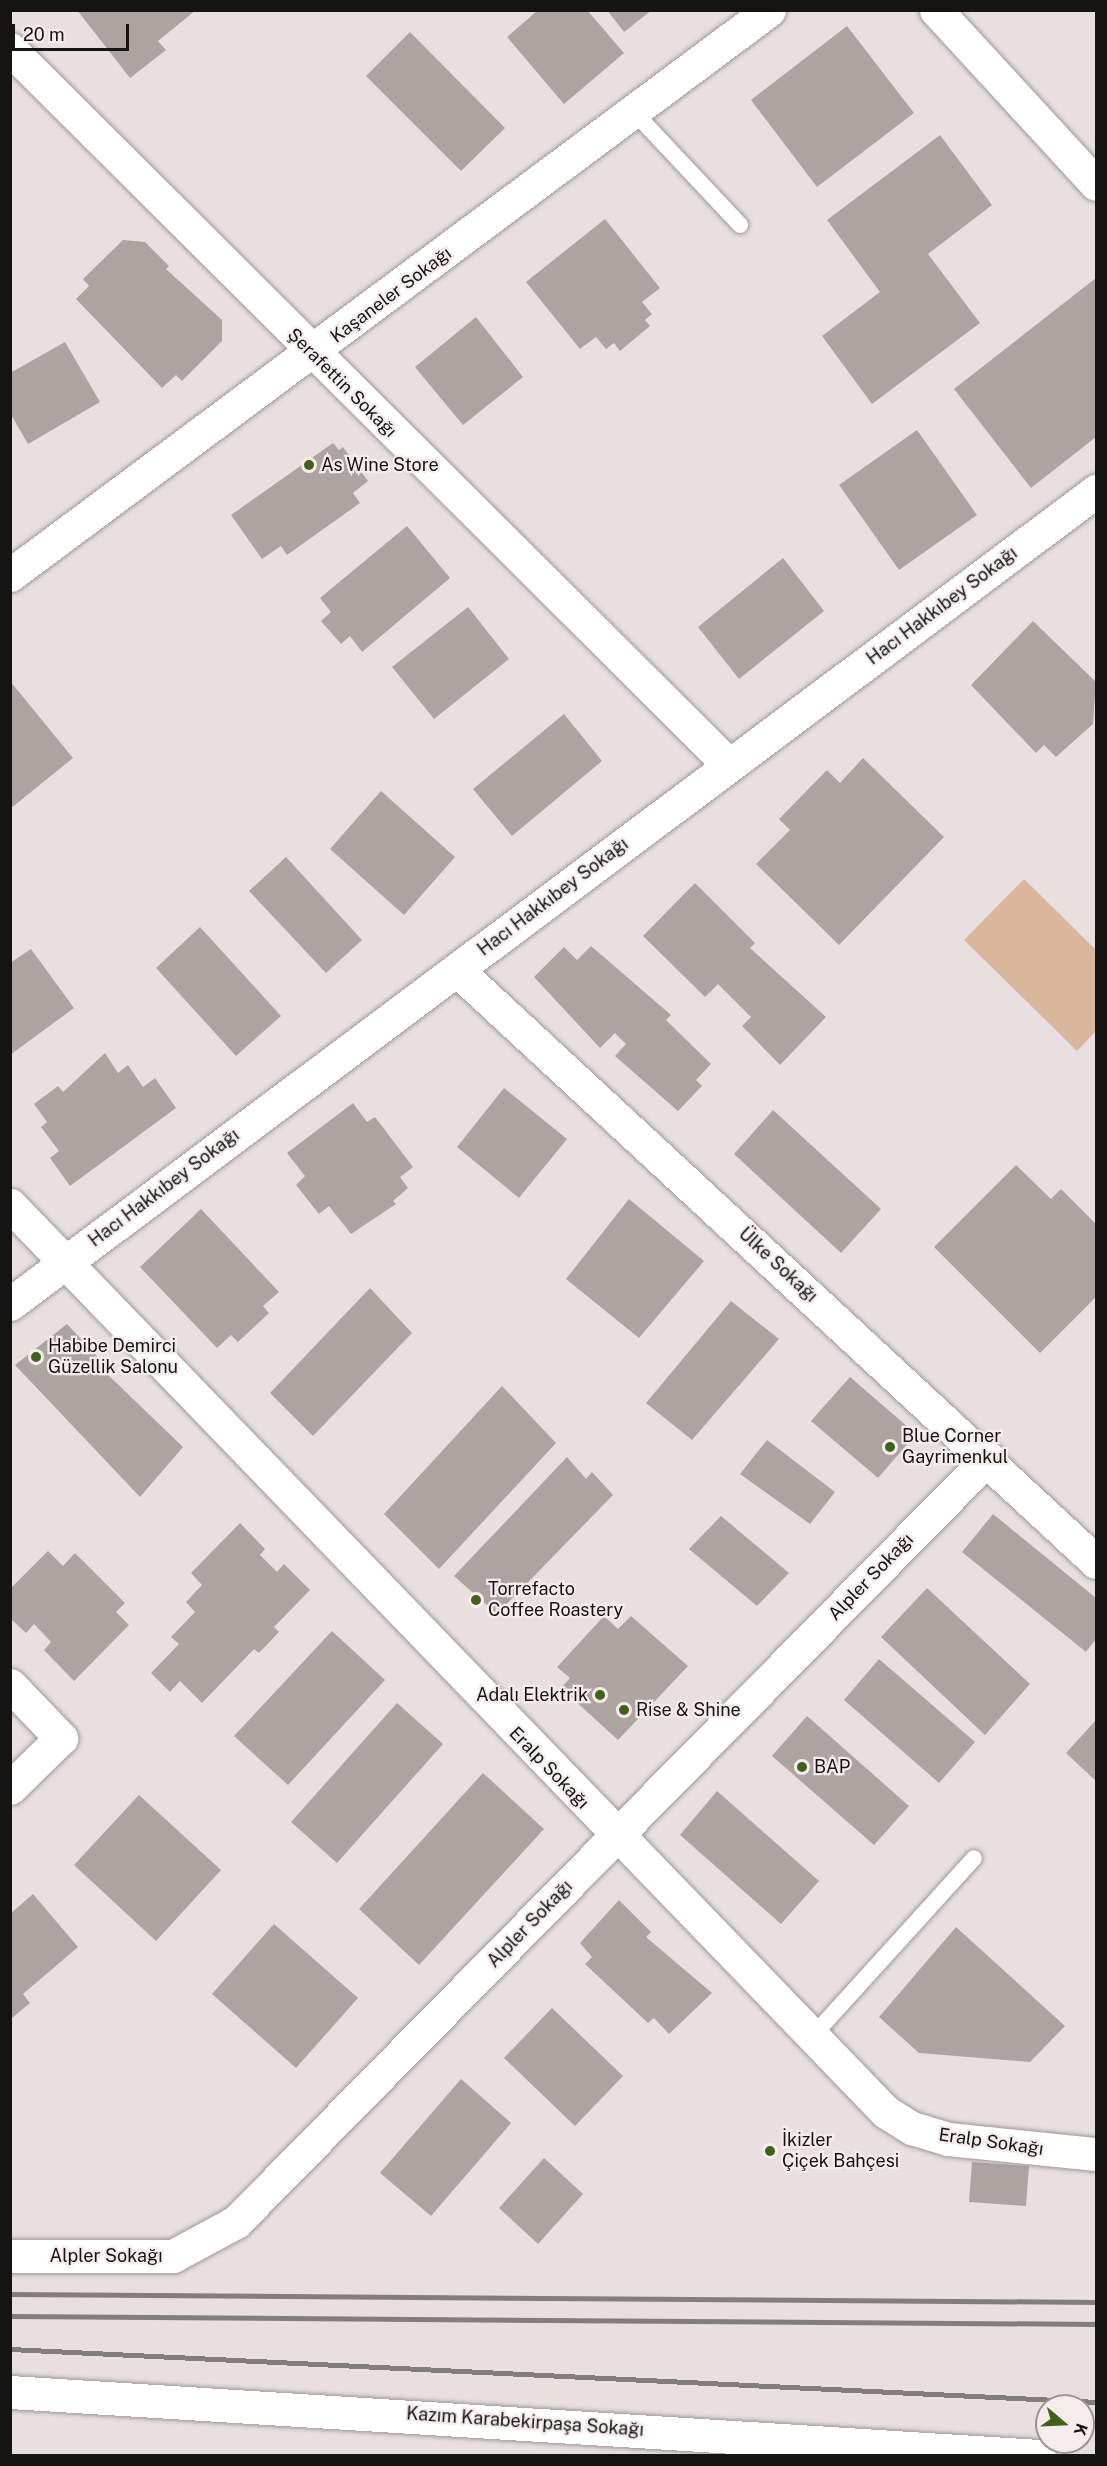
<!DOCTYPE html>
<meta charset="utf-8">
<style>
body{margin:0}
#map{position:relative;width:1107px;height:2466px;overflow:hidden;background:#e9dfe0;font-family:"Public Sans",sans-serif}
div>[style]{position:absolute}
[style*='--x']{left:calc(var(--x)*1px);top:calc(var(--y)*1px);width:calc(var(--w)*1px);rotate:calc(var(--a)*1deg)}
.green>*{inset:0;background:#dab69d}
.building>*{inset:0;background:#ada4a2}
.roads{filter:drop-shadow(0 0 2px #9f9698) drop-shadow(0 0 2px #9f9698)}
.lane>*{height:16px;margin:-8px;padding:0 8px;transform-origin:8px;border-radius:8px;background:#fff}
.street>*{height:33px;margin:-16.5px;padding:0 16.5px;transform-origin:16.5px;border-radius:16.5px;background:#fff}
.secondary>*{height:33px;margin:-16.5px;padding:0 16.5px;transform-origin:16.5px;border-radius:16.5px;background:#fff}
.rail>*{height:4.5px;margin:-2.25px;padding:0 2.25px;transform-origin:2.25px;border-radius:2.25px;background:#847d7e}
.dots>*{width:16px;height:16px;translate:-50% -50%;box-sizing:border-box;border:3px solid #f6ecee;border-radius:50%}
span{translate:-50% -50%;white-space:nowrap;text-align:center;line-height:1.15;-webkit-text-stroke:4.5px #f6ecee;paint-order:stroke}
.street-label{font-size:18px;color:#161313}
.poi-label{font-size:18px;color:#161313}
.left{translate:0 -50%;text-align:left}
.right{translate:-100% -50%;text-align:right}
.frame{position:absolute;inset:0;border:12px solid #161313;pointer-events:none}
.north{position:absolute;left:1035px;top:2394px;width:60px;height:60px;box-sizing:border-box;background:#f6ecee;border:2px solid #9c9596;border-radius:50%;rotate:109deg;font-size:16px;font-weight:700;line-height:24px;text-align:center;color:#161313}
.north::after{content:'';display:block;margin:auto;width:21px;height:27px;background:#3d621b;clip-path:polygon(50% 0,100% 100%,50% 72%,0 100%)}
.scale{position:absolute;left:12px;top:24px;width:117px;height:27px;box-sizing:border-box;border:3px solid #161313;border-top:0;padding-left:8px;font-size:18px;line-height:21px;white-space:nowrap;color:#161313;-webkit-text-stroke:4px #f6ecee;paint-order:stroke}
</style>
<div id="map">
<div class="green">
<div style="clip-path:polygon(1024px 879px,1096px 950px,1096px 1031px,1077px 1051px,964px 940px)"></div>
</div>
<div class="building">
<div style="clip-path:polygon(77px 10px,196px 10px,158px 41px,166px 50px,130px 78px)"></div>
<div style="clip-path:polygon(538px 10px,587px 10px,624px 53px,564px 104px,507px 37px)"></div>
<div style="clip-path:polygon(607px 10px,652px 10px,624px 32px)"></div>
<div style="clip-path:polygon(847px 26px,914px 113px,817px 187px,751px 100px)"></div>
<div style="clip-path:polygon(410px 32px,505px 128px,461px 171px,366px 76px)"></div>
<div style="clip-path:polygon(940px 135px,992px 205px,928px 254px,980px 323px,872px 404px,822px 336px,880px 292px,827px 220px)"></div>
<div style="clip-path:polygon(605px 219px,660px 288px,642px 302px,652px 314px,645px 320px,650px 326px,620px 351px,614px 343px,606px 349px,596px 337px,580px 349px,526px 282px)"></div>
<div style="clip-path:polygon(123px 240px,145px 242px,169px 266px,166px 269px,222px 320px,222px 341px,182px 381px,176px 375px,162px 388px,76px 299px,89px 286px,83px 279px)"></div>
<div style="clip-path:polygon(1096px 278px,1096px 437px,1031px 488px,954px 389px)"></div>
<div style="clip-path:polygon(476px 317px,523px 377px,463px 425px,415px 367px)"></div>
<div style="clip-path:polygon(65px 342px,100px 402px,28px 444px,10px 413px,10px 373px)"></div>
<div style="clip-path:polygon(917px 430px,977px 515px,899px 570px,839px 485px)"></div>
<div style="clip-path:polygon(333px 443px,339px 450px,343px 447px,368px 481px,353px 493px,360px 503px,287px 555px,281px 546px,262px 559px,231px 515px)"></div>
<div style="clip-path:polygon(407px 526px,450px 578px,362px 652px,350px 636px,341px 644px,321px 621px,331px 612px,320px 598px)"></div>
<div style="clip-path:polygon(783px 558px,824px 611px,739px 679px,698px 627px)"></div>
<div style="clip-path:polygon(468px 607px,509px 659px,434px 719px,392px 667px)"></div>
<div style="clip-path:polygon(1033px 621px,1096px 682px,1093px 724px,1056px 757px,1044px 745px,1036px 753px,971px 685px)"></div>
<div style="clip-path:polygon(10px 681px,73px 758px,10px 809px)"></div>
<div style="clip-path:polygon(564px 714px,602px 761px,512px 836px,473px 789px)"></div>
<div style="clip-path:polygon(863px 758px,944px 837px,839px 945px,756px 864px,790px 830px,779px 819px,827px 770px,840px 783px)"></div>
<div style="clip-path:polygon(381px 791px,455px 857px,404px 915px,330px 849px)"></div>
<div style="clip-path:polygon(286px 857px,362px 940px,326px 973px,249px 891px)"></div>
<div style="clip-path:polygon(695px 883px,755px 943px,750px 948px,826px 1017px,780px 1065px,742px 1026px,751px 1017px,718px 984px,705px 997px,643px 936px)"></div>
<div style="clip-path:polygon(200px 927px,281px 1016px,236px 1056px,156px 968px)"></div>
<div style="clip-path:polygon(591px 946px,671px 1015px,666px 1020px,711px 1064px,696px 1080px,702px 1086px,678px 1111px,615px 1056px,626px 1044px,615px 1033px,600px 1048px,534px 977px,564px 947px,577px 960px)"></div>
<div style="clip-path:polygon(31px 949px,74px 1008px,10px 1055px,10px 963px)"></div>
<div style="clip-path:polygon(105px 1053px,118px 1073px,128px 1065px,143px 1087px,155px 1078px,176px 1108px,70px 1186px,50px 1158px,59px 1151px,41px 1127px,47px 1122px,34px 1104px,58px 1086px,63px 1092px)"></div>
<div style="clip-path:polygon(504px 1088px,567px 1139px,519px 1198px,457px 1147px)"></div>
<div style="clip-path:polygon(353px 1103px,367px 1122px,375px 1117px,413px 1167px,400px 1177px,408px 1188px,393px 1201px,396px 1204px,351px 1234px,329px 1206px,319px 1214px,296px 1185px,305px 1176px,287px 1153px)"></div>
<div style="clip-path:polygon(773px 1110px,881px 1209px,841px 1253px,734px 1154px)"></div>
<div style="clip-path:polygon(1016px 1165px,1051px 1199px,1061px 1189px,1096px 1224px,1096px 1297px,1040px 1353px,934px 1247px)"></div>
<div style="clip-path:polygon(629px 1199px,704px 1261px,639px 1338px,566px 1279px)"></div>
<div style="clip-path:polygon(201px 1209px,279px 1292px,263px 1306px,269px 1313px,238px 1342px,231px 1335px,217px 1348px,140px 1267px)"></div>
<div style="clip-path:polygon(370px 1288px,412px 1333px,313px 1436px,270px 1393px)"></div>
<div style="clip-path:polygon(731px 1301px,779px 1339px,692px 1440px,646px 1403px)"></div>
<div style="clip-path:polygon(67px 1324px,108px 1368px,104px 1371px,183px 1447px,140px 1497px,15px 1365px)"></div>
<div style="clip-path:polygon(850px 1377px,916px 1434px,878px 1478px,811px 1421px)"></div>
<div style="clip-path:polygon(502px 1386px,556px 1443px,439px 1569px,384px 1514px)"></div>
<div style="clip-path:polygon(767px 1440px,835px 1492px,810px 1524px,740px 1474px)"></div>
<div style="clip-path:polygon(567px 1457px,586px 1479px,592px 1472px,613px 1495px,497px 1614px,454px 1576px)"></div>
<div style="clip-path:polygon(993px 1514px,1096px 1598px,1096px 1639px,1086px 1652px,962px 1552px)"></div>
<div style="clip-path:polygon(721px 1516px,789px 1573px,757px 1606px,689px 1549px)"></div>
<div style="clip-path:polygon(240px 1523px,265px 1549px,260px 1555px,277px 1572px,284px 1564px,310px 1590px,274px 1627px,279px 1632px,259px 1653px,254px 1649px,202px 1703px,180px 1681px,170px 1692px,151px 1673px,179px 1644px,171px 1637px,195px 1612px,186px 1602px,202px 1585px,191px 1573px)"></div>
<div style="clip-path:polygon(48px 1551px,63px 1566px,75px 1553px,125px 1603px,116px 1612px,129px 1625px,74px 1681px,44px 1650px,51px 1642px,34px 1624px,26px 1633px,10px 1618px,10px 1589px)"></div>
<div style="clip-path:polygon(927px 1588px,1030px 1684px,985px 1735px,881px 1637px)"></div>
<div style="clip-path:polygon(604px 1616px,618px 1629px,631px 1616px,688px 1666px,618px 1740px,561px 1688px,570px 1678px,557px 1667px)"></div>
<div style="clip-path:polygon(332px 1631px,385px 1680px,288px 1785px,234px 1736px)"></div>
<div style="clip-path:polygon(879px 1659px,975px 1742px,939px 1783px,844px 1700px)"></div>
<div style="clip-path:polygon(397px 1703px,443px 1744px,337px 1863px,291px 1822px)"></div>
<div style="clip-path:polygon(807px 1716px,909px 1806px,874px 1845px,772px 1756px)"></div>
<div style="clip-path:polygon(1096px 1720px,1096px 1781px,1066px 1753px)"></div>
<div style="clip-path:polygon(483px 1773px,544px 1829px,419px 1965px,359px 1909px)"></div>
<div style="clip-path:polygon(717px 1791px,819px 1881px,781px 1924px,680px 1835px)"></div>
<div style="clip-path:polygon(139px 1795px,221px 1870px,156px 1941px,74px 1865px)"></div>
<div style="clip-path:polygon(33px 1894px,78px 1947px,23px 1994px,30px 2003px,12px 2018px,10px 1914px)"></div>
<div style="clip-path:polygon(619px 1900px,651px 1932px,646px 1937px,712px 1993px,669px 2034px,654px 2018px,648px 2023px,585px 1964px,592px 1957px,580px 1943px)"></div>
<div style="clip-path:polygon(274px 1924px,358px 1998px,296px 2068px,212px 1994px)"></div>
<div style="clip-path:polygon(956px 1927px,1065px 2026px,1030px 2062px,919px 2053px,879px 2017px)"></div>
<div style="clip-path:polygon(552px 2008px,623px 2076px,575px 2126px,504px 2058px)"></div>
<div style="clip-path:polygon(461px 2079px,511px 2123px,431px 2216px,380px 2173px)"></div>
<div style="clip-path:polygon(544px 2158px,583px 2194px,538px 2244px,499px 2208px)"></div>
<div style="clip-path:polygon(972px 2162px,1029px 2166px,1026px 2206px,969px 2202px)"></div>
</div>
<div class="roads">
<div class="lane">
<div style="--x:634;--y:112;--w:155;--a:46.8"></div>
<div style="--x:810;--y:2039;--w:244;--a:-47.8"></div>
</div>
<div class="street">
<div style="--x:10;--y:49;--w:1015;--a:44.88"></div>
<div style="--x:457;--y:970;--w:871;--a:42.81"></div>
<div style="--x:10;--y:1205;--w:1261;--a:46"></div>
<div style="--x:886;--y:2112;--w:31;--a:32"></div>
<div style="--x:912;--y:2128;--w:38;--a:17"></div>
<div style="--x:948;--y:2139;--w:149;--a:5.8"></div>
<div style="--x:10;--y:1304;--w:1357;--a:-36.82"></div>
<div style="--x:10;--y:1685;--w:74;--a:46.1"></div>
<div style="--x:61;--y:1738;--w:71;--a:135.6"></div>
<div style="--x:10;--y:2256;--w:163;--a:0"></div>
<div style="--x:173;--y:2256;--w:72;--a:-28.4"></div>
<div style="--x:236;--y:2222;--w:1072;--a:-45.45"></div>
<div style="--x:10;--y:2392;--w:1031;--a:3.56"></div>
</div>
<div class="secondary">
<div style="--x:936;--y:10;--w:236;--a:47.4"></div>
<div style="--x:10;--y:575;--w:946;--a:-36.66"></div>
</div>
</div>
<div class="rail">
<div style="--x:10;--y:2294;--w:1086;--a:0.42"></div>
<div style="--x:10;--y:2316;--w:1086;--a:0.42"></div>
<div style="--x:10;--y:2349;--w:1087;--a:2.79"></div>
</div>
<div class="dots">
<div style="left:309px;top:465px;background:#3d621b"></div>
<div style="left:36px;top:1357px;background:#3d621b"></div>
<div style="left:890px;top:1447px;background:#3d621b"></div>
<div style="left:476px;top:1600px;background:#3d621b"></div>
<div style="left:600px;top:1695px;background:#3d621b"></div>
<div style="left:624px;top:1710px;background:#3d621b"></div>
<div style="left:802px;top:1767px;background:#3d621b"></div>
<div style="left:770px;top:2151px;background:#3d621b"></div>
</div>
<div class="street-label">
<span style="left:391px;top:295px;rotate:-37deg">Kaşaneler Sokağı</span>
<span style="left:342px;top:383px;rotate:45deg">Şerafettin Sokağı</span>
<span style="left:942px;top:606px;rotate:-37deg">Hacı Hakkıbey Sokağı</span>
<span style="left:553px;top:897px;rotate:-37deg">Hacı Hakkıbey Sokağı</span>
<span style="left:164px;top:1188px;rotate:-37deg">Hacı Hakkıbey Sokağı</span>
<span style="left:778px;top:1265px;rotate:43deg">Ülke Sokağı</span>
<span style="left:871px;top:1577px;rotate:-46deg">Alpler Sokağı</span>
<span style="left:549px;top:1768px;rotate:46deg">Eralp Sokağı</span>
<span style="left:530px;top:1924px;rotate:-46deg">Alpler Sokağı</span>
<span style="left:991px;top:2142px;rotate:8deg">Eralp Sokağı</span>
<span style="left:106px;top:2256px">Alpler Sokağı</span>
<span style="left:525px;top:2422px;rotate:4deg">Kazım Karabekirpaşa Sokağı</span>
</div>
<div class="poi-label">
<span class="left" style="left:321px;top:465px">As Wine Store</span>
<span class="left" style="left:48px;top:1357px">Habibe Demirci<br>Güzellik Salonu</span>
<span class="left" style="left:902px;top:1447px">Blue Corner<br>Gayrimenkul</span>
<span class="left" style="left:488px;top:1600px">Torrefacto<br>Coffee Roastery</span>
<span class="right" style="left:588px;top:1695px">Adalı Elektrik</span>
<span class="left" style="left:636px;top:1710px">Rise &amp; Shine</span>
<span class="left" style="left:814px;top:1767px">BAP</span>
<span class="left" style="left:782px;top:2151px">İkizler<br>Çiçek Bahçesi</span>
</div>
<div class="frame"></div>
<div class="north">K</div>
<div class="scale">20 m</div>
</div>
